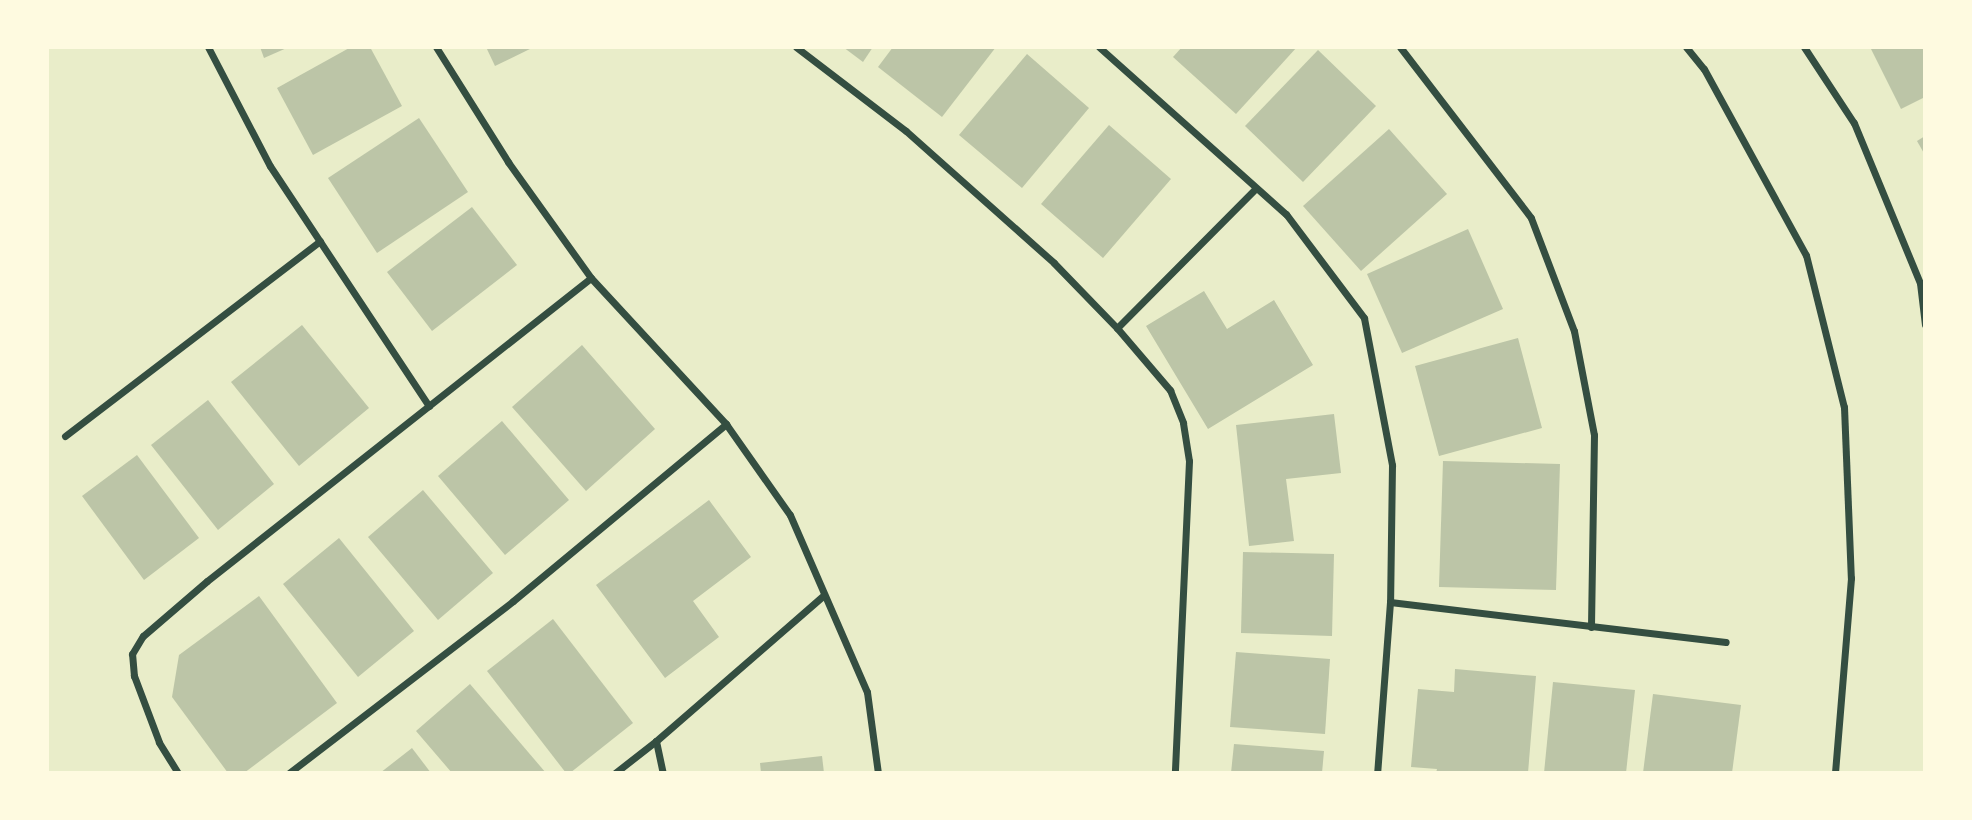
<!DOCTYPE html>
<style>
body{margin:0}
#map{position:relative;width:1972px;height:820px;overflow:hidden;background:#e9edc9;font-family:Ubuntu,sans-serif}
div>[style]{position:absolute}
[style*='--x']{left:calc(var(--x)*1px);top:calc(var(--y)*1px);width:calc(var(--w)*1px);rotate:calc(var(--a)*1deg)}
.building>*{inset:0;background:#bcc5a7}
.minor>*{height:7px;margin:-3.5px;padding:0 3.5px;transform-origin:3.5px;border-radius:3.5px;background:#344e41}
span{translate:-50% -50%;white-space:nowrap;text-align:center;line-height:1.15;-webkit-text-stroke:5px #fefae0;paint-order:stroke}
.frame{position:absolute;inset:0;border:49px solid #fefae0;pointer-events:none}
</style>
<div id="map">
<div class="building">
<div style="clip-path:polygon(260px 47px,289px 47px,264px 58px)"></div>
<div style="clip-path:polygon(351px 47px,370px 47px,402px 106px,313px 155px,277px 88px)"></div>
<div style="clip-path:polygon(486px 47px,534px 47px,495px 66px)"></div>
<div style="clip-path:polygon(843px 47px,873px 47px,863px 62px)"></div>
<div style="clip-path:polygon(893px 47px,996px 47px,942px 117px,878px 67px)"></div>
<div style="clip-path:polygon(1182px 47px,1297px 47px,1236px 114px,1173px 57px)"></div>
<div style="clip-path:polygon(1870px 47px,1925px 47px,1925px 97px,1901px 109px)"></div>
<div style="clip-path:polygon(1318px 50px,1376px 106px,1303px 182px,1245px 126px)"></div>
<div style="clip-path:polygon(1027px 54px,1089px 108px,1022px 188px,959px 135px)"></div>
<div style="clip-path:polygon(419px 118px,468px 192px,377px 253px,328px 178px)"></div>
<div style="clip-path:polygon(1109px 125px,1171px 179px,1103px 258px,1041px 204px)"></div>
<div style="clip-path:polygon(1389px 129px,1447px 194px,1361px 271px,1303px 206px)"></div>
<div style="clip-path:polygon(1925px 136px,1925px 155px,1917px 141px)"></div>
<div style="clip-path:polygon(472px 207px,517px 265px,432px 331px,387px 272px)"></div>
<div style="clip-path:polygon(1468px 229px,1503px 309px,1402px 353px,1367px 274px)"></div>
<div style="clip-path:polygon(1204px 291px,1227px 329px,1274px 300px,1313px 365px,1208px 429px,1146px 326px)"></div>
<div style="clip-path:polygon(302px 325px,369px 408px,299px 466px,231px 382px)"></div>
<div style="clip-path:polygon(1518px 338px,1542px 428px,1439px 456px,1415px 366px)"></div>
<div style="clip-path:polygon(582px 345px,655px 429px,586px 491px,512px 407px)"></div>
<div style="clip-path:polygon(208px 400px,274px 484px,218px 530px,151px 445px)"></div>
<div style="clip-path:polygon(1334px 414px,1341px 473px,1286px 479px,1294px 541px,1249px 546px,1236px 425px)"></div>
<div style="clip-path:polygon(502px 421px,569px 500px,505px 555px,438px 476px)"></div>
<div style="clip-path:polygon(137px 455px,199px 538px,144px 580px,82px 496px)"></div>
<div style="clip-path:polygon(1443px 461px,1560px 464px,1556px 590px,1439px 587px)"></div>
<div style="clip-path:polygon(423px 490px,493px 573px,438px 620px,368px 537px)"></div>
<div style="clip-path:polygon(709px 500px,751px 557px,693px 601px,719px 637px,665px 678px,596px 585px)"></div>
<div style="clip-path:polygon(339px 538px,414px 631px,358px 677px,283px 584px)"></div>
<div style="clip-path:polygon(1243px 552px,1334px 554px,1332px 636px,1241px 633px)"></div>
<div style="clip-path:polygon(259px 596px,337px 703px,244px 773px,228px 773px,172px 697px,179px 655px)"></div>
<div style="clip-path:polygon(553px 619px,633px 723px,570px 773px,566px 773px,487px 671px)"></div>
<div style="clip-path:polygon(1236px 652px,1330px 659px,1325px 734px,1230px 727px)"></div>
<div style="clip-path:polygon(1455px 669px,1536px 676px,1528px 773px,1436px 773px,1437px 769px,1411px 767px,1418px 689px,1454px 692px)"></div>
<div style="clip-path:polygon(1553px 682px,1635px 690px,1626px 773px,1544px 773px)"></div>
<div style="clip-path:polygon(470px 684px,546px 773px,452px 773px,416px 731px)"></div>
<div style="clip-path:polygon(1653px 694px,1741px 705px,1732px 773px,1643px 773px)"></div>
<div style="clip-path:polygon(1234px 744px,1324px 751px,1322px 773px,1231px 773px)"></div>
<div style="clip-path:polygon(412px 748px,431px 773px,380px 773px)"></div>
<div style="clip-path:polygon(822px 756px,824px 773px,761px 773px,760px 763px)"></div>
</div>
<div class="minor">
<div style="--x:208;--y:47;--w:134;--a:62.5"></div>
<div style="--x:270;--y:166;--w:288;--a:56.5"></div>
<div style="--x:436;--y:47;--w:136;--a:57.9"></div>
<div style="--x:508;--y:162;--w:143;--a:54.4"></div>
<div style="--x:591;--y:278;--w:199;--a:47.2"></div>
<div style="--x:726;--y:424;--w:111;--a:54.9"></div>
<div style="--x:790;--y:515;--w:193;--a:66.5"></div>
<div style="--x:867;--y:692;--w:82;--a:82.3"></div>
<div style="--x:796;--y:47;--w:138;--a:37.4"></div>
<div style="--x:906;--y:131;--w:198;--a:41.7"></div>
<div style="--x:1054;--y:263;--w:91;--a:45.9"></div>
<div style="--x:1117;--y:328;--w:82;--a:49.5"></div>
<div style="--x:1170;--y:390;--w:35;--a:68"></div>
<div style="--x:1183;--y:423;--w:38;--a:81"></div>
<div style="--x:1189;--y:461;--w:312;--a:92.6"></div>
<div style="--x:1099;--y:47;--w:251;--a:41.8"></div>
<div style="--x:1286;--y:214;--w:130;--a:53.1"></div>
<div style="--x:1364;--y:318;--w:150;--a:79.2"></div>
<div style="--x:1392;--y:465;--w:137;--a:90.8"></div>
<div style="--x:1390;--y:602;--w:171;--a:94.3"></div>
<div style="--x:1400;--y:47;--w:215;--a:52.5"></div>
<div style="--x:1531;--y:218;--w:121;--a:69.2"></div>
<div style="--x:1574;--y:331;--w:106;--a:79.1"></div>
<div style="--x:1594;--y:435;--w:192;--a:90.9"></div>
<div style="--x:1686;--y:47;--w:28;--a:51"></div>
<div style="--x:1704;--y:69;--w:212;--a:61.3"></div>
<div style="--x:1806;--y:255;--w:157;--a:76"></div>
<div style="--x:1844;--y:407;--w:171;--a:87.7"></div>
<div style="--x:1851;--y:578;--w:196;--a:94.7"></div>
<div style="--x:1804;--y:47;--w:91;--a:56.7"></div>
<div style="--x:1854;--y:123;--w:173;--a:67.6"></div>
<div style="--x:1920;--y:283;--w:42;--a:83.2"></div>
<div style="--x:1117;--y:328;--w:197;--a:-45.2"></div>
<div style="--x:65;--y:436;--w:321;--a:-37.4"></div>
<div style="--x:1390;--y:602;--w:338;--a:6.8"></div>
<div style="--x:656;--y:741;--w:33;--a:78"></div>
<div style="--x:178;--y:773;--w:36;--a:-122"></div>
<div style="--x:159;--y:742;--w:71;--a:-110.7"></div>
<div style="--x:134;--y:676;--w:22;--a:-95"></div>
<div style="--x:132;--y:654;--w:21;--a:-59"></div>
<div style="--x:143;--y:636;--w:84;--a:-40.7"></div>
<div style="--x:207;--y:581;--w:489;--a:-38.3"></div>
<div style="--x:289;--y:773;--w:282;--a:-37.5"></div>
<div style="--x:513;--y:601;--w:277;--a:-39.7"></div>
<div style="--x:615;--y:773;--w:52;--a:-38"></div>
<div style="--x:656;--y:741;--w:221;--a:-41"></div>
</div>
<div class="frame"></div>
</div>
